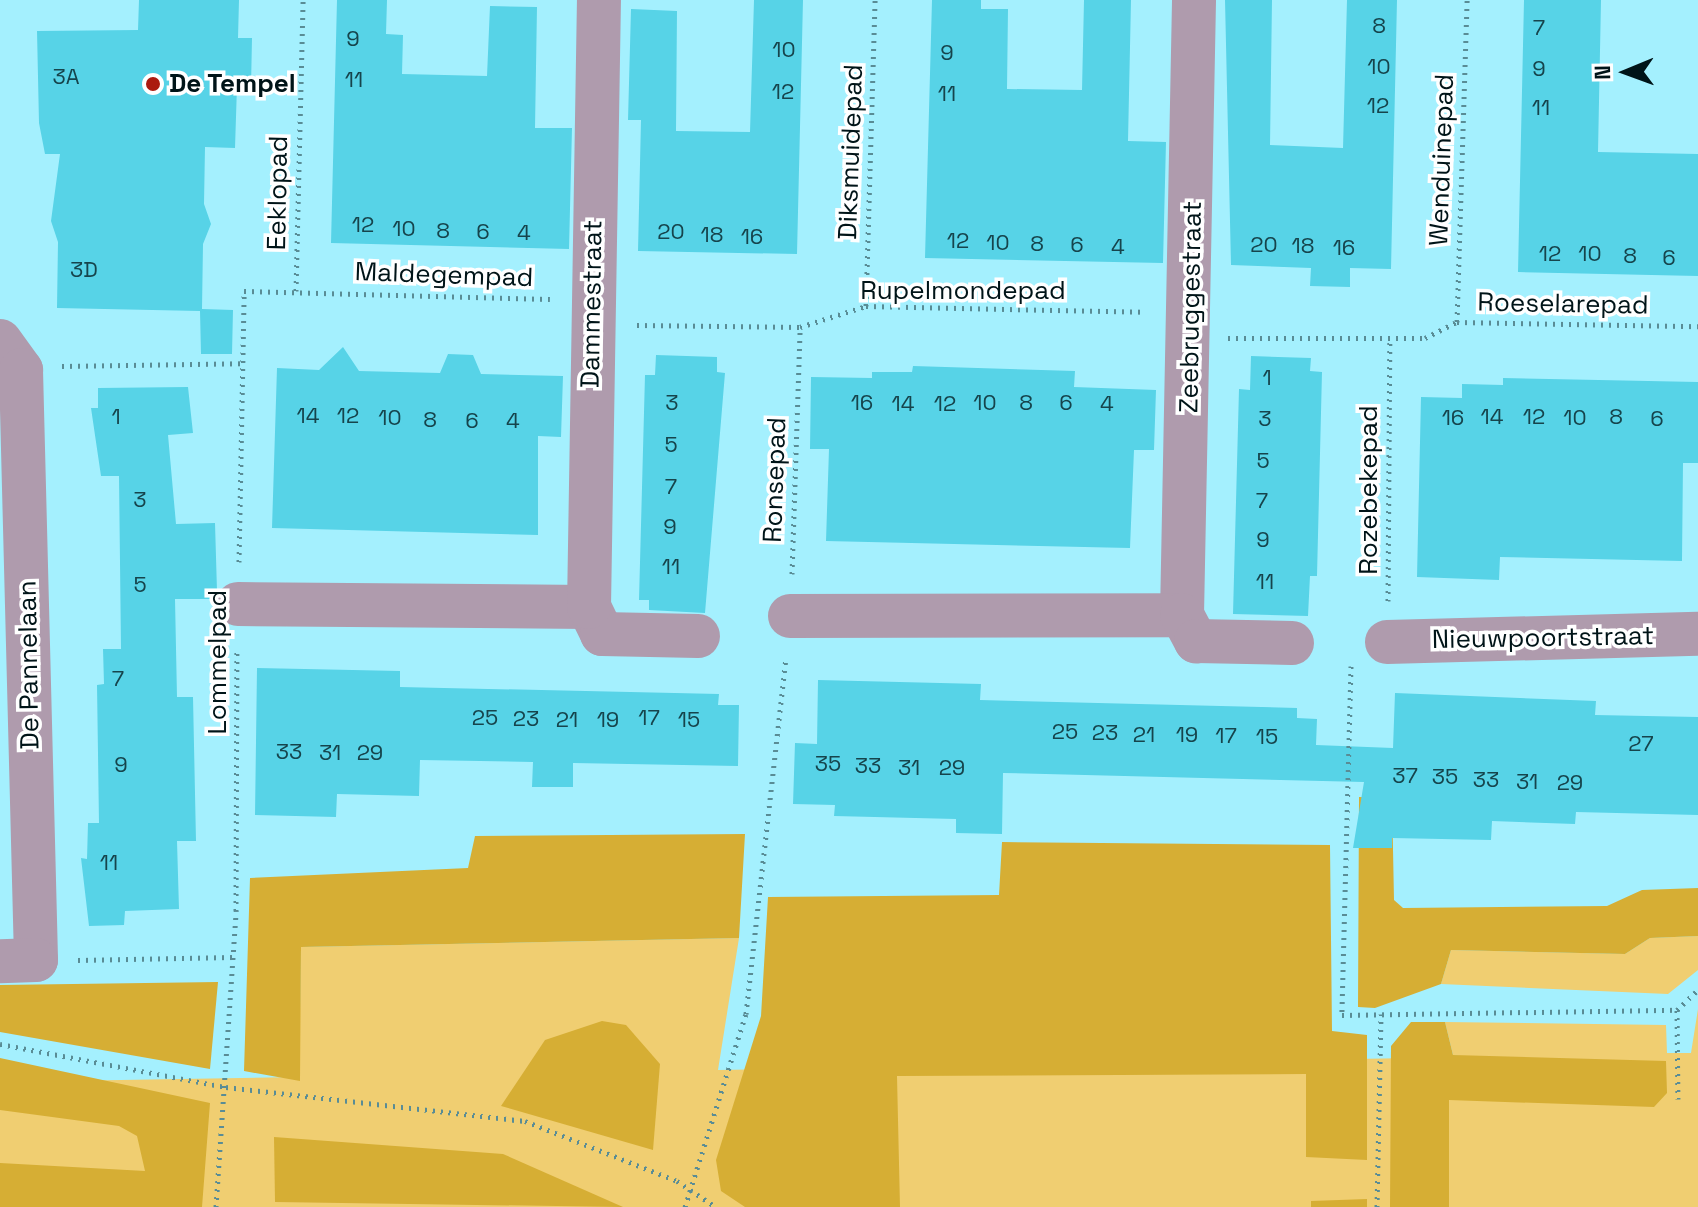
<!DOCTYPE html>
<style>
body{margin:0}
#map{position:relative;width:1698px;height:1207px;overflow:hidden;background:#a4f0fe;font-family:"Space Grotesk",sans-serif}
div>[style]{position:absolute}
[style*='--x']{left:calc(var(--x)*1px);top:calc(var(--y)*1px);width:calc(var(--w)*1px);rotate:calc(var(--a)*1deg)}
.green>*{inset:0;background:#f0ce71}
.forest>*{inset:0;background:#d6ae34}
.building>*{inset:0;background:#57d3e7}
.path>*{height:5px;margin-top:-2.5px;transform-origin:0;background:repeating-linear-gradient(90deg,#598c95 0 2px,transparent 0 8px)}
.minor>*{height:44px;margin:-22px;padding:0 22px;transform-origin:22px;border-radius:22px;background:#af9bad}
.dots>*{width:22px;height:22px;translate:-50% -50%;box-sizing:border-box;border:4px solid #fff;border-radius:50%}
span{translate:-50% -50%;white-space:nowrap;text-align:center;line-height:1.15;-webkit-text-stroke:7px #fff;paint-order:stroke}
.number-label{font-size:22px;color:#16444c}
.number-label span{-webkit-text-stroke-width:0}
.poi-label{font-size:26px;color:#001418;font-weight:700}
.left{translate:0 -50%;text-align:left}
.street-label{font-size:26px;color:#001418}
.north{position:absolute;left:1586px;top:32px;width:80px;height:80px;-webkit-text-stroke:6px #fff;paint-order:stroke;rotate:269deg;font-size:22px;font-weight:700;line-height:32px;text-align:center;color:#001418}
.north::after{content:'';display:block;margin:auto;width:28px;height:36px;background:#001418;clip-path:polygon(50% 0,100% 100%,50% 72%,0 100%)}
</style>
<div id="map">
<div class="green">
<div style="clip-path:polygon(1698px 936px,1698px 970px,1668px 994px,1441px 984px,1451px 950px,1625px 954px,1650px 938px)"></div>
<div style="clip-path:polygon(739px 938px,718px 1070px,1467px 1057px,1453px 1055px,1445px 1022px,1666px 1025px,1667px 1053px,1691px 1053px,1698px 1009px,1698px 1207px,0 1207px,0 1082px,299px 1077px,301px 947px)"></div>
</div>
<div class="forest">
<div style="clip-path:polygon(1359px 797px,1392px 798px,1394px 900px,1403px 908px,1607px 906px,1642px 890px,1698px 888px,1698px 936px,1650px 938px,1625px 954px,1451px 950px,1441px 984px,1375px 1008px,1358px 1007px)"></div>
<div style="clip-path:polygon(745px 834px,739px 938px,301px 947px,300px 1081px,244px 1071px,250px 878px,468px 868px,475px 836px)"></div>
<div style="clip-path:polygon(1002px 842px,1330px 845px,1332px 1031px,1367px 1035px,1367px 1160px,1306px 1157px,1306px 1074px,897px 1076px,900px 1207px,745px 1207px,721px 1191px,716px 1160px,761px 1016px,768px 897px,999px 895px)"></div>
<div style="clip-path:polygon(218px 982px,210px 1069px,0 1032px,0 985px)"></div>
<div style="clip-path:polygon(602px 1021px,626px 1025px,660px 1064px,653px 1150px,501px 1106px,545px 1040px)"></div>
<div style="clip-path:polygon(1411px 1022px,1445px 1022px,1453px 1055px,1666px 1061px,1667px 1093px,1654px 1107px,1449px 1100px,1449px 1207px,1390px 1207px,1391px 1046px)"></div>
<div style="clip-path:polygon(0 1058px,210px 1103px,202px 1207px,0 1207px,0 1163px,145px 1171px,137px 1136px,119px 1126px,0 1110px)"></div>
<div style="clip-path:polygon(274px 1137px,503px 1154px,623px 1207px,275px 1202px)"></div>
<div style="clip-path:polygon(1367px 1199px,1367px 1207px,1311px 1207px,1311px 1201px)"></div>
</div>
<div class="building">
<div style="clip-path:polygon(139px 0,239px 0,238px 38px,252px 38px,251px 87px,237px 86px,235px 148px,205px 147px,204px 204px,211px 224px,203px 244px,202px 309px,233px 310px,232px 354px,201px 354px,200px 311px,57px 308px,58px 242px,51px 221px,60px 154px,45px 154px,39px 123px,37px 31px,138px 30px)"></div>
<div style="clip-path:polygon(337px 0,387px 0,386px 34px,403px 35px,402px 74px,487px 76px,490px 6px,537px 7px,535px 128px,572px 128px,569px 249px,331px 243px)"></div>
<div style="clip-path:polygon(754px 0,803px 0,797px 254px,638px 251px,641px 120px,628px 120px,631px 9px,677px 11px,676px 131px,750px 132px)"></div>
<div style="clip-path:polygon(932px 0,981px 0,981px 9px,1008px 9px,1007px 89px,1082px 90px,1084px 0,1131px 0,1128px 141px,1166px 142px,1163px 263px,925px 258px)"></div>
<div style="clip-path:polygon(1225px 0,1272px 0,1270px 145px,1343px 148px,1347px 0,1397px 0,1391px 269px,1350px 268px,1350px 287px,1310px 286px,1311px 268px,1231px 265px)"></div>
<div style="clip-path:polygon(1524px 0,1601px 0,1598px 152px,1698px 154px,1698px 276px,1518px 272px)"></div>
<div style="clip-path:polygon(343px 347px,359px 371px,440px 373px,448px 354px,473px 355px,481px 374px,563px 376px,561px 437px,538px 436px,538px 535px,272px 528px,277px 368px,319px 370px)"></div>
<div style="clip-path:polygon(656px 355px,717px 357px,717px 372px,725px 373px,705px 613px,649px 610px,649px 600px,639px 600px,645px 375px,655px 375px)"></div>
<div style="clip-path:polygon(1251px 356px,1311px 358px,1310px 371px,1322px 372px,1317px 576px,1310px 576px,1308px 616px,1233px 614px,1239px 389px,1250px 390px)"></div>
<div style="clip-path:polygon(913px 366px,1075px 371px,1074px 387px,1156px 390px,1154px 450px,1134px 450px,1130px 548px,826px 541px,829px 449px,810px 449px,811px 377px,872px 378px,872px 372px,912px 372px)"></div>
<div style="clip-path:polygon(1503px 378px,1698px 382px,1698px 463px,1683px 463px,1682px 561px,1500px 557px,1499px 580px,1417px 577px,1421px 397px,1462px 398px,1462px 384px,1503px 385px)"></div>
<div style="clip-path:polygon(188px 387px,193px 433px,168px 435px,176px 524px,215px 523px,217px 591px,214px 599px,175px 599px,177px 697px,193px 697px,196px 841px,177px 841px,179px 909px,125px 911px,124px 925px,89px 926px,81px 858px,87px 859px,88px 823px,99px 823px,97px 685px,104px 684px,103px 649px,121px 649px,119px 476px,101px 476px,91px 408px,98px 408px,98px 388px)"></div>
<div style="clip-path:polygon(257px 668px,400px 671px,400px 687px,719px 694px,718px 705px,739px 705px,738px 766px,573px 763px,573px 787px,532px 787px,533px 762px,420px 760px,419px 796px,337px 794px,336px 817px,255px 815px)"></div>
<div style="clip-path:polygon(818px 680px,981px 684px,980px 700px,1297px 708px,1297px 718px,1317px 719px,1316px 745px,1393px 748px,1395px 693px,1596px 701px,1595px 715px,1698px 717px,1698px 815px,1576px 812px,1575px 824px,1492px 821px,1491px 840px,1392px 838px,1392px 848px,1353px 848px,1364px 782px,1003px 773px,1002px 834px,956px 833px,956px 819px,834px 816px,835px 805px,793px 804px,795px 743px,817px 744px)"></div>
</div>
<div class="path">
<div style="--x:296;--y:291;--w:291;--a:-88.6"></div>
<div style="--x:866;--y:306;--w:306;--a:-88.3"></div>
<div style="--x:1457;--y:322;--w:322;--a:-88.2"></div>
<div style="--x:637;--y:325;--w:163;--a:0.7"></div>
<div style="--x:800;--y:327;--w:69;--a:-17.7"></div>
<div style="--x:866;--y:306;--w:278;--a:1.2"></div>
<div style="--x:1228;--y:338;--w:197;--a:0"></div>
<div style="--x:1425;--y:338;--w:36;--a:-27"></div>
<div style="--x:1457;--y:322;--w:241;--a:1"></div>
<div style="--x:62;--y:366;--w:181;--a:-0.9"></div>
<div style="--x:239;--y:562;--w:271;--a:-88.9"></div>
<div style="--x:244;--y:291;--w:306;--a:1.5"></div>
<div style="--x:792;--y:574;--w:247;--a:-88.1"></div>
<div style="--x:1388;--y:601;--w:263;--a:-89.6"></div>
<div style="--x:1351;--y:666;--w:349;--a:91.5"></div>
<div style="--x:1342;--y:1015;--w:335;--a:-0.9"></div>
<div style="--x:1677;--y:1010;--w:29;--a:-44"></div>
<div style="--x:78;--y:960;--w:155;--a:-1.1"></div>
<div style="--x:1677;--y:1010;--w:89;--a:89.4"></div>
<div style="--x:0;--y:1044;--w:230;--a:10.8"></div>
<div style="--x:226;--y:1087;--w:301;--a:6.5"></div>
<div style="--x:525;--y:1121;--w:163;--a:21.5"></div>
<div style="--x:677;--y:1181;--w:47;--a:33.7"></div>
<div style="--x:216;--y:1207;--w:297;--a:-86.1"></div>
<div style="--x:236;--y:911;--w:263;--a:-89.8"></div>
<div style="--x:685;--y:1207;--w:202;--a:-72.5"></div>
<div style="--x:746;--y:1014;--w:357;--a:-83.6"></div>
<div style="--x:1377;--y:1207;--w:193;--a:-88.8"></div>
</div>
<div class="minor">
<div style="--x:0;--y:341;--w:36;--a:54"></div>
<div style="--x:21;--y:370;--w:590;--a:88.54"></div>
<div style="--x:36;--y:960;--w:36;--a:178"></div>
<div style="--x:238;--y:604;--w:351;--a:0.5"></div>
<div style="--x:589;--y:607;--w:30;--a:64"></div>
<div style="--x:602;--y:634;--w:96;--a:1.2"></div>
<div style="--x:589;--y:607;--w:607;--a:-89.06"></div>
<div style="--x:1182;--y:615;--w:615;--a:-88.88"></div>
<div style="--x:790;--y:616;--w:392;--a:-0.1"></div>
<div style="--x:1182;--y:615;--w:30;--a:62"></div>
<div style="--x:1196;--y:641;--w:96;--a:1.2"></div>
<div style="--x:1387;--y:642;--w:311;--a:-1.5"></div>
</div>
<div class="dots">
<div style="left:153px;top:84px;background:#ab1a0f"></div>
</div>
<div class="number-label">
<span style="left:1379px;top:26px">8</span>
<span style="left:1539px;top:28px">7</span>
<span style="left:353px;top:39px">9</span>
<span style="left:784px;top:50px">10</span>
<span style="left:947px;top:53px">9</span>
<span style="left:1379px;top:67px">10</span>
<span style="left:1539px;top:69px">9</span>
<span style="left:66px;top:77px">3A</span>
<span style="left:354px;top:80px">11</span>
<span style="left:783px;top:92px">12</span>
<span style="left:947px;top:94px">11</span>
<span style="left:1378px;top:106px">12</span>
<span style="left:1541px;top:108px">11</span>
<span style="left:363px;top:225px">12</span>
<span style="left:404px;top:229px">10</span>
<span style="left:443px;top:231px">8</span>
<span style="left:483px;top:232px">6</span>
<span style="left:671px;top:232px">20</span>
<span style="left:524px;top:233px">4</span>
<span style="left:712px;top:235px">18</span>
<span style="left:752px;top:237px">16</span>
<span style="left:958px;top:241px">12</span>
<span style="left:998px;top:243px">10</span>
<span style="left:1037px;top:244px">8</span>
<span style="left:1077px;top:245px">6</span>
<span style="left:1264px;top:245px">20</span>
<span style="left:1303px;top:246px">18</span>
<span style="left:1118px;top:247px">4</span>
<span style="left:1344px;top:248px">16</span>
<span style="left:1550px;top:254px">12</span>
<span style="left:1590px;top:254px">10</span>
<span style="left:1630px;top:256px">8</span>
<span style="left:1669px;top:258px">6</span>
<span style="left:84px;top:270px">3D</span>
<span style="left:1267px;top:378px">1</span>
<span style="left:672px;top:403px">3</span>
<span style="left:862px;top:403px">16</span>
<span style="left:985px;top:403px">10</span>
<span style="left:1026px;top:403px">8</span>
<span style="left:1066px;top:403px">6</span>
<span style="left:903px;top:404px">14</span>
<span style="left:945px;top:404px">12</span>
<span style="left:1107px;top:404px">4</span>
<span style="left:308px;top:416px">14</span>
<span style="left:348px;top:416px">12</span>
<span style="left:116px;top:417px">1</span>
<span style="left:1492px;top:417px">14</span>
<span style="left:1534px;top:417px">12</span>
<span style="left:1616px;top:417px">8</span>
<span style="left:390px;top:418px">10</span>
<span style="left:1453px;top:418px">16</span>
<span style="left:1575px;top:418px">10</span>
<span style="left:1265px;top:419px">3</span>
<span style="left:1657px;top:419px">6</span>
<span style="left:430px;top:420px">8</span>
<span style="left:472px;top:421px">6</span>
<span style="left:513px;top:421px">4</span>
<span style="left:671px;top:445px">5</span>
<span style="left:1263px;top:461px">5</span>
<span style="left:671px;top:487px">7</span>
<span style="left:140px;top:500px">3</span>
<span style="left:1262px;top:501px">7</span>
<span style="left:670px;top:527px">9</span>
<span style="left:1263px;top:540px">9</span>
<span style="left:671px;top:567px">11</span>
<span style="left:1265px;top:582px">11</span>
<span style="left:140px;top:585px">5</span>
<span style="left:118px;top:679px">7</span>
<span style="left:485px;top:718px">25</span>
<span style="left:649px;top:718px">17</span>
<span style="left:526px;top:719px">23</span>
<span style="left:567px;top:720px">21</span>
<span style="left:608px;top:720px">19</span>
<span style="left:689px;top:720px">15</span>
<span style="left:1065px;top:732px">25</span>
<span style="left:1105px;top:733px">23</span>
<span style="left:1144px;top:735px">21</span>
<span style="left:1187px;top:735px">19</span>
<span style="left:1226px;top:736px">17</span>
<span style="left:1267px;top:737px">15</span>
<span style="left:1641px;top:744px">27</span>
<span style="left:289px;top:752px">33</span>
<span style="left:330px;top:753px">31</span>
<span style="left:370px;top:753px">29</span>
<span style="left:828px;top:764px">35</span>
<span style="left:121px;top:765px">9</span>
<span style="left:868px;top:766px">33</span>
<span style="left:909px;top:768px">31</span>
<span style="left:952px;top:768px">29</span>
<span style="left:1405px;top:776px">37</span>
<span style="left:1445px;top:777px">35</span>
<span style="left:1486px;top:780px">33</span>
<span style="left:1527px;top:782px">31</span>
<span style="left:1570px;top:783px">29</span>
<span style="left:109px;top:863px">11</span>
</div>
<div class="poi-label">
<span class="left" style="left:169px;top:84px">De Tempel</span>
</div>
<div class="street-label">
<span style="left:851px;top:152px;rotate:-88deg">Diksmuidepad</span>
<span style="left:1442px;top:160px;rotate:-88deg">Wenduinepad</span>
<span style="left:278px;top:193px;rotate:-89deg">Eeklopad</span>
<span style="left:444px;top:275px;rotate:2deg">Maldegempad</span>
<span style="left:963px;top:291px">Rupelmondepad</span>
<span style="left:592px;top:304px;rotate:-89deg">Dammestraat</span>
<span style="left:1563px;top:304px;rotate:1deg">Roeselarepad</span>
<span style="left:1191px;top:307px;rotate:-89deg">Zeebruggestraat</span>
<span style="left:775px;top:480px;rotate:-88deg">Ronsepad</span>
<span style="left:1369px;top:490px;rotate:-90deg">Rozebekepad</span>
<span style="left:1543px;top:638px;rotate:-1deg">Nieuwpoortstraat</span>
<span style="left:218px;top:662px;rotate:-90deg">Lommelpad</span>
<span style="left:29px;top:665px;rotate:-91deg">De Pannelaan</span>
</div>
<div class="north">N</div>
</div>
